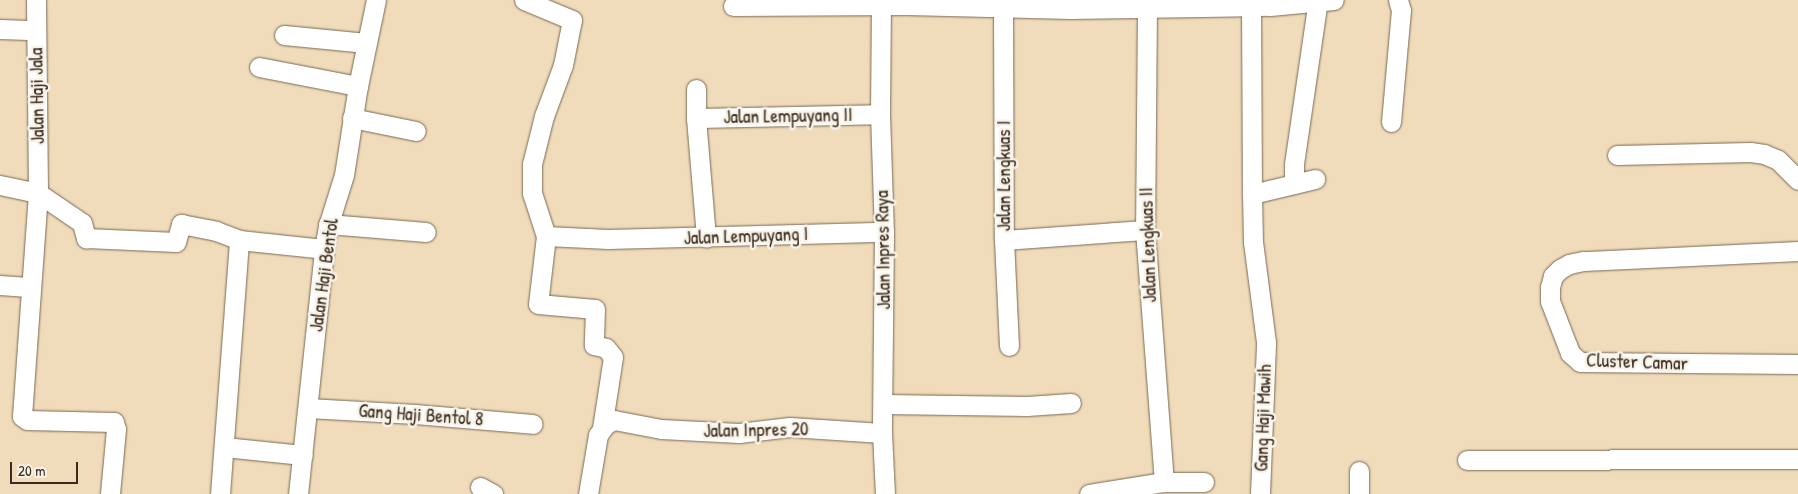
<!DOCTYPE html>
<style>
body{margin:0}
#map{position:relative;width:1798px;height:494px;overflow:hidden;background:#f0dcba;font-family:"Patrick Hand",sans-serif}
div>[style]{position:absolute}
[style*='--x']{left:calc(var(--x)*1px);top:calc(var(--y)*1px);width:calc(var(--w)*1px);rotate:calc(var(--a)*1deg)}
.roads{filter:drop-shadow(0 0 1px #7a6855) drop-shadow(0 0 1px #7a6855)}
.minor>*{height:19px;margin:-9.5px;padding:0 9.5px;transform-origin:9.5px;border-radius:9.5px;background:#fff}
span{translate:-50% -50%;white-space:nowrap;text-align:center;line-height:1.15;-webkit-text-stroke:5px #f7f3e8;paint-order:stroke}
.street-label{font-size:19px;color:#3b2a1e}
.scale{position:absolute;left:10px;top:462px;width:68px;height:22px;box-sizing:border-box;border:2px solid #3b2a1e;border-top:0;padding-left:6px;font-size:15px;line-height:18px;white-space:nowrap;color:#3b2a1e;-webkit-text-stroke:4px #f7f3e8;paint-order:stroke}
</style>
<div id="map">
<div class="roads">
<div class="minor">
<div style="--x:36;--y:0;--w:193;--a:89.4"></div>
<div style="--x:38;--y:193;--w:224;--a:94.1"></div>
<div style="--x:22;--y:416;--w:6;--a:39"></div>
<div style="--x:27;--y:420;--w:87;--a:1.3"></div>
<div style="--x:114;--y:422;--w:7;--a:74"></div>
<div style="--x:116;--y:429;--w:65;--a:95.3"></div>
<div style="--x:524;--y:0;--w:52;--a:22.6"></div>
<div style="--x:572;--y:20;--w:46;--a:101.3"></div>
<div style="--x:563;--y:65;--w:54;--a:110.4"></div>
<div style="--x:544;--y:116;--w:49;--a:104"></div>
<div style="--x:532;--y:164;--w:29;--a:90"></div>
<div style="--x:532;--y:193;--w:45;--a:72"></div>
<div style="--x:546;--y:236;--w:68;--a:96.7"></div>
<div style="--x:538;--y:304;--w:57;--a:5"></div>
<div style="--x:595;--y:309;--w:36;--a:92"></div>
<div style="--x:594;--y:345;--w:12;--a:14"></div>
<div style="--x:606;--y:348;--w:11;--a:52"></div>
<div style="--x:613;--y:357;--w:72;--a:98.8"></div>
<div style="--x:881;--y:0;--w:114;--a:90.5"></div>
<div style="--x:880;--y:114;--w:118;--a:88.1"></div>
<div style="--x:884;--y:232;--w:201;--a:90.6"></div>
<div style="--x:882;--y:433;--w:61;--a:87.2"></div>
<div style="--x:733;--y:6;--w:173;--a:-0.3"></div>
<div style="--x:906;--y:5;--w:165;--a:1.4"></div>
<div style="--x:1071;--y:9;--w:199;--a:-0.9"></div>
<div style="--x:1270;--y:6;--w:64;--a:-5.4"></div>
<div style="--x:1003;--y:6;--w:234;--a:89.8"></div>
<div style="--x:1004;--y:240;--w:106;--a:87.3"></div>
<div style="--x:1251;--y:6;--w:188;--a:89.7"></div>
<div style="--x:1147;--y:7;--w:223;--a:90.5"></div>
<div style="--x:1145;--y:230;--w:253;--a:85.7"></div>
<div style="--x:0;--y:29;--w:35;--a:2"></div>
<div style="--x:284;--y:35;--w:83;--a:5.5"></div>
<div style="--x:259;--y:67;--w:101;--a:10.9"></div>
<div style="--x:696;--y:89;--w:29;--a:90"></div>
<div style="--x:696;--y:118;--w:120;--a:85.2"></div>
<div style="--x:352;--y:118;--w:65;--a:11.5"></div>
<div style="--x:696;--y:118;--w:184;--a:-1.2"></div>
<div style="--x:1391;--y:122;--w:112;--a:-84.9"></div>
<div style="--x:1401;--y:10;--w:10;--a:-107"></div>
<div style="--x:1617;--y:155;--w:133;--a:-1.3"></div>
<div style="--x:1750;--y:152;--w:14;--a:8"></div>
<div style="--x:1764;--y:154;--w:15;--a:23"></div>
<div style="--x:1778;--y:160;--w:28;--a:45"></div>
<div style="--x:1294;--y:184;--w:20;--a:-90"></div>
<div style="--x:1294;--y:164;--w:166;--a:-81.7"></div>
<div style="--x:0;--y:185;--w:39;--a:12"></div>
<div style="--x:38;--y:193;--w:53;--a:34.3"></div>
<div style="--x:82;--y:223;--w:16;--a:75"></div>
<div style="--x:86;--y:238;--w:90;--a:2.5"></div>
<div style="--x:176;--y:242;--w:19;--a:-74"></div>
<div style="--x:181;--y:224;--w:36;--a:11"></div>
<div style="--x:216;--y:231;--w:25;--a:21"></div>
<div style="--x:239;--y:240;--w:85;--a:6"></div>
<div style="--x:328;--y:224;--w:98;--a:4.7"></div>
<div style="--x:546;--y:236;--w:62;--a:2.8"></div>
<div style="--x:608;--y:239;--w:276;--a:-1.5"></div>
<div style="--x:1004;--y:240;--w:141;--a:-4.1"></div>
<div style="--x:1798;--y:251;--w:215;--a:177.3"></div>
<div style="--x:1583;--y:261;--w:14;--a:168"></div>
<div style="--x:1569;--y:264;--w:10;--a:151"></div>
<div style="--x:1560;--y:269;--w:10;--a:135"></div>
<div style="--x:1553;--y:276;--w:11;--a:105"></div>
<div style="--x:1550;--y:287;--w:14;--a:90"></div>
<div style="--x:1550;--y:301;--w:47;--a:68.9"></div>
<div style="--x:1567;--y:345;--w:9;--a:69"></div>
<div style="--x:1570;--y:353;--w:13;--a:42"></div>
<div style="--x:1580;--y:362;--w:218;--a:0.5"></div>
<div style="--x:0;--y:285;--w:31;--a:4"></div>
<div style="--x:883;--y:404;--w:144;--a:0.8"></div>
<div style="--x:1027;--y:406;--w:44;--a:-3.9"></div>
<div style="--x:308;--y:408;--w:107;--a:3.2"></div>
<div style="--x:415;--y:414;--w:118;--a:4.8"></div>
<div style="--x:224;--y:447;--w:79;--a:5.8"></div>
<div style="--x:1467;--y:460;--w:331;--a:-0.2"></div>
<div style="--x:480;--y:487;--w:15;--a:28"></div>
<div style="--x:220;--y:494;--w:255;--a:-85.7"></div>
<div style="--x:298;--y:494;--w:246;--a:-83.9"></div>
<div style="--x:324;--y:249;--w:23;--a:-80"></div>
<div style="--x:328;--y:226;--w:53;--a:-72.6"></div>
<div style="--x:344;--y:175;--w:90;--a:-81.1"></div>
<div style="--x:358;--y:86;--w:88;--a:-78.2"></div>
<div style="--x:588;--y:494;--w:60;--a:-80.4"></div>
<div style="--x:598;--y:435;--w:14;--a:-54"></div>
<div style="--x:606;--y:424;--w:9;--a:-27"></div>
<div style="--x:614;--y:420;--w:48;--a:10.8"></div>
<div style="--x:661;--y:429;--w:78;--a:2.9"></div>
<div style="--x:739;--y:433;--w:51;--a:-6.7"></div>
<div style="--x:790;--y:427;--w:92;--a:3.7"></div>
<div style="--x:1089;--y:494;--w:76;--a:-9.1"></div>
<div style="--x:1164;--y:482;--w:40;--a:0"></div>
<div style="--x:1260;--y:494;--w:152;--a:-87.7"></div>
<div style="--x:1266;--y:342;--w:101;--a:-97.4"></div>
<div style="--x:1253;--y:242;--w:48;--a:-91.2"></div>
<div style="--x:1252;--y:194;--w:65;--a:-13.4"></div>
<div style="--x:1359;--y:494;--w:23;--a:-90"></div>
</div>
</div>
<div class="street-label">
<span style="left:37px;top:96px;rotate:-91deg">Jalan Haji Jala</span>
<span style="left:788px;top:116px;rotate:-1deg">Jalan Lempuyang II</span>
<span style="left:1004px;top:176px;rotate:-90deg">Jalan Lengkuas I</span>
<span style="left:746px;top:236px;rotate:-2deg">Jalan Lempuyang I</span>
<span style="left:1148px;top:245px;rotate:-92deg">Jalan Lengkuas II</span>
<span style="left:883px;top:250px;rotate:-91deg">Jalan Inpres Raya</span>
<span style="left:324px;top:275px;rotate:-82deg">Jalan Haji Bentol</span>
<span style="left:1637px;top:362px;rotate:2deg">Cluster Camar</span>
<span style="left:421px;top:415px;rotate:4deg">Gang Haji Bentol 8</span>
<span style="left:1263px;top:418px;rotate:-88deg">Gang Haji Mawih</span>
<span style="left:756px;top:430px;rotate:-1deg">Jalan Inpres 20</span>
</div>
<div class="scale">20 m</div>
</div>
